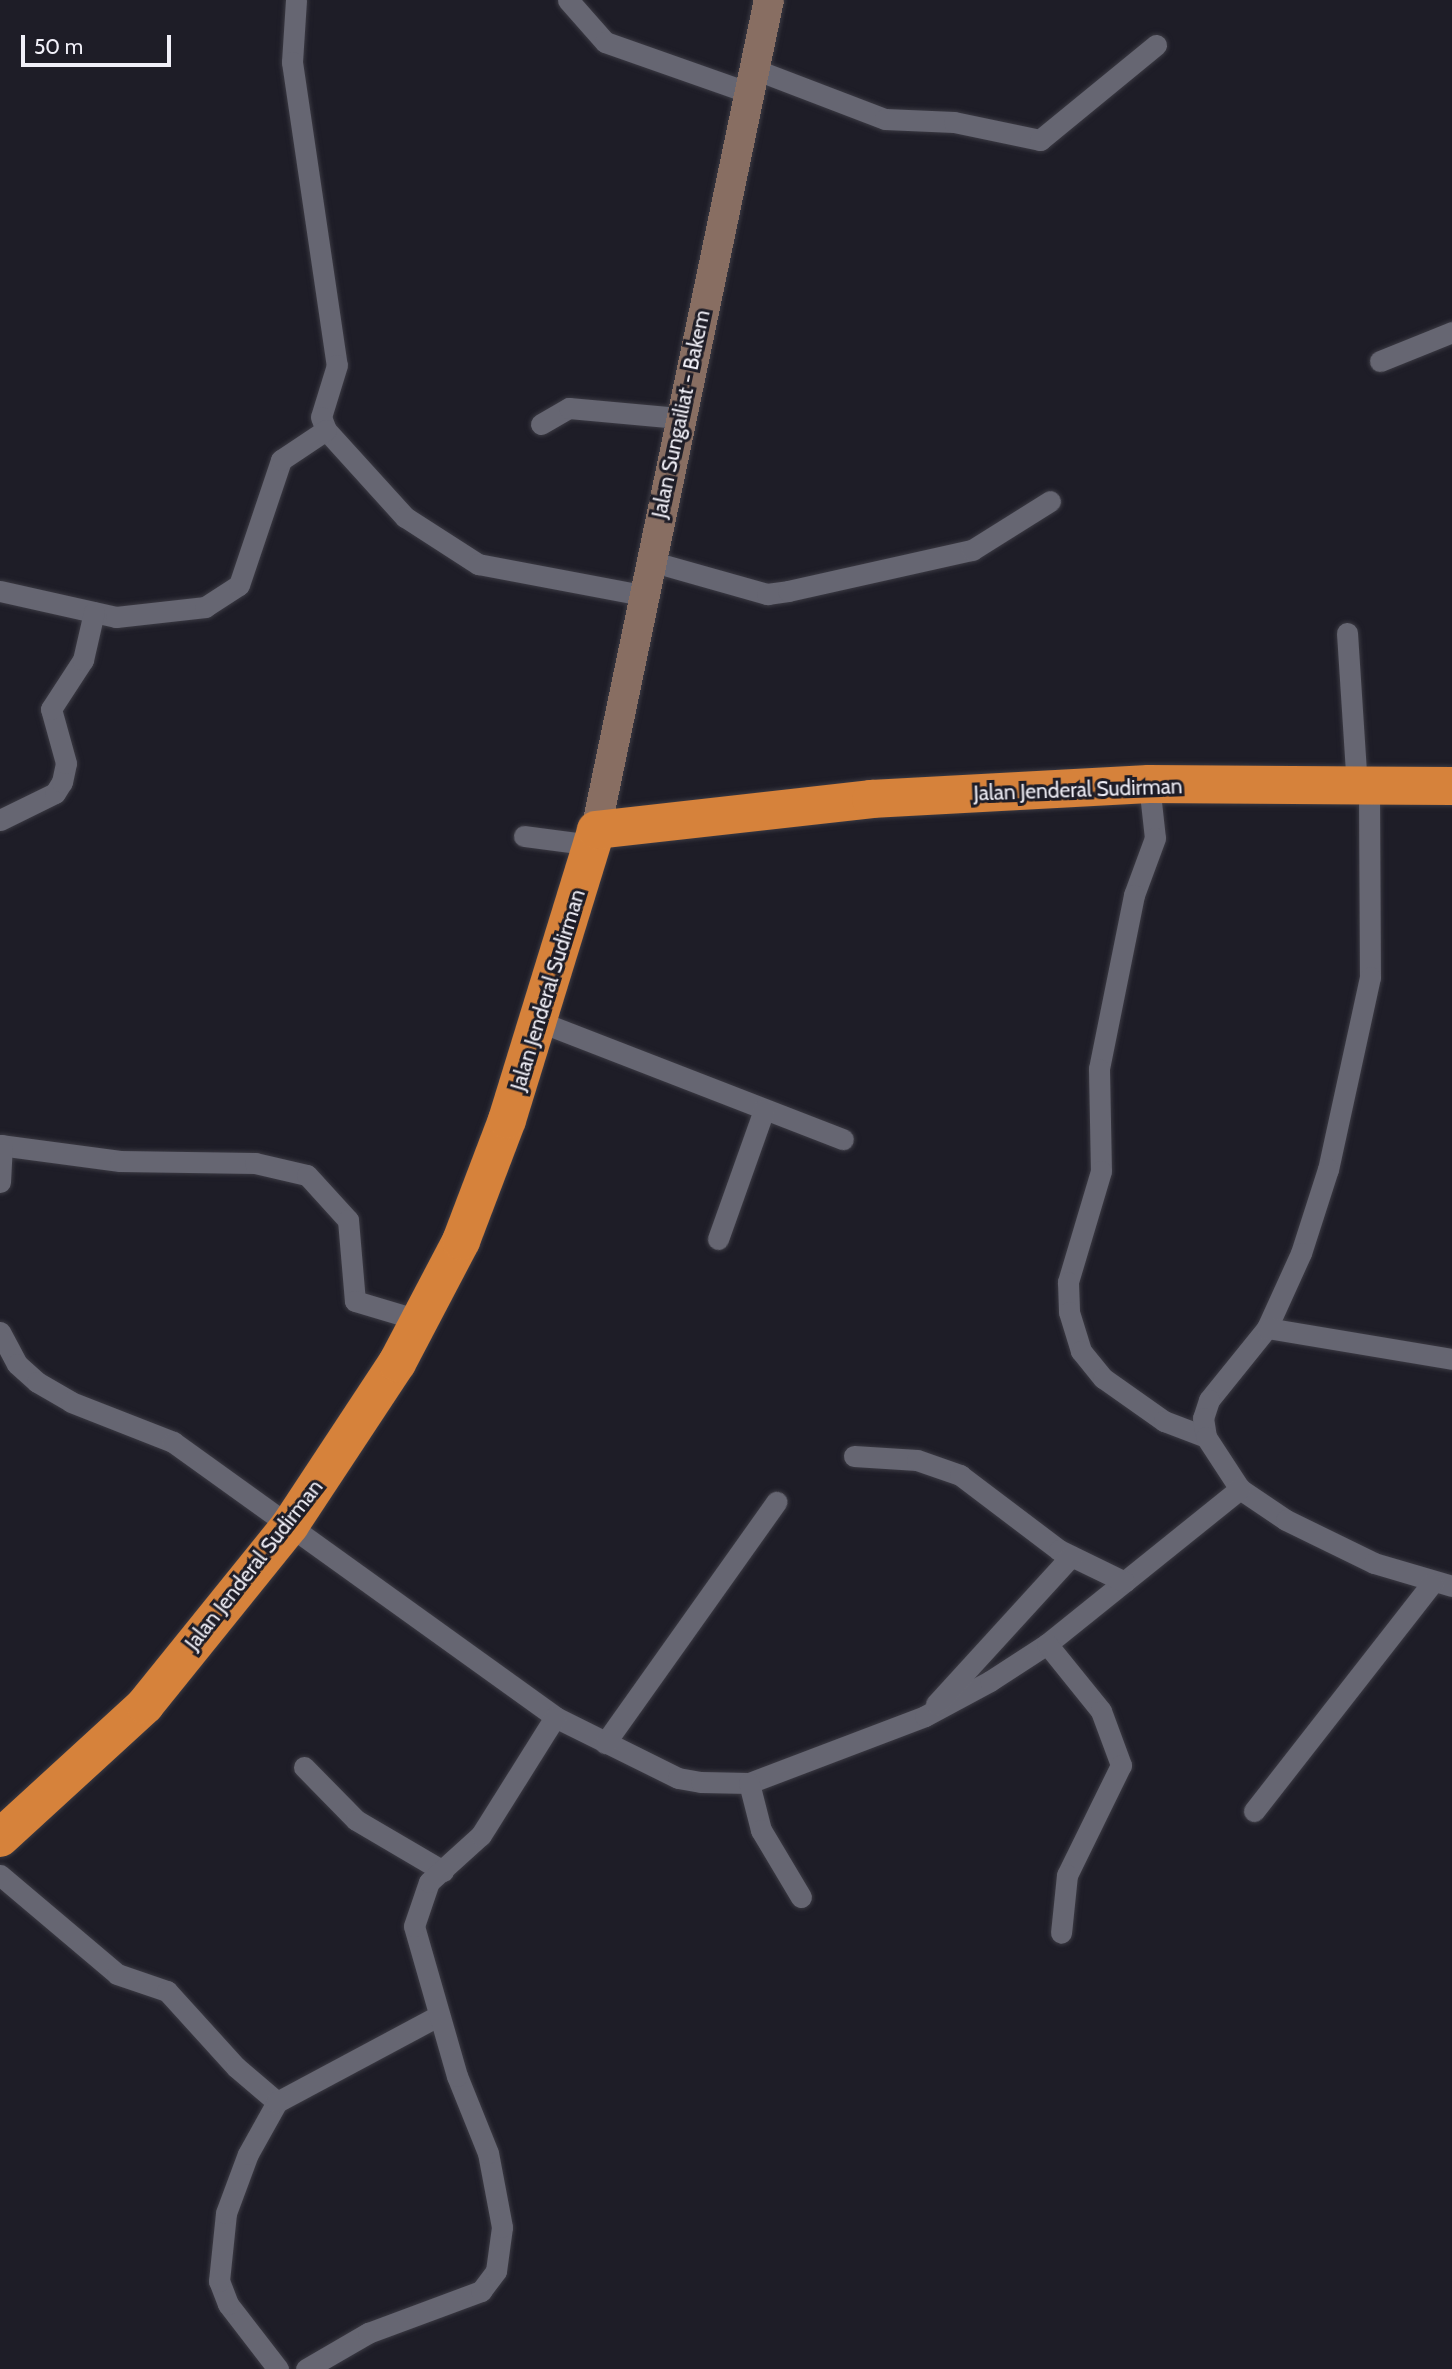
<!DOCTYPE html>
<style>
body{margin:0}
#map{position:relative;width:1452px;height:2369px;overflow:hidden;background:#1e1d27;font-family:Cabin,sans-serif}
div>[style]{position:absolute}
[style*='--x']{left:calc(var(--x)*1px);top:calc(var(--y)*1px);width:calc(var(--w)*1px);rotate:calc(var(--a)*1deg)}
.roads{filter:drop-shadow(0 0 2px #3b3a43) drop-shadow(0 0 2px #3b3a43)}
.street>*{height:21px;margin:-10.5px;padding:0 10.5px;transform-origin:10.5px;border-radius:10.5px;background:#666672}
.secondary>*{height:30px;margin:-15px;padding:0 15px;transform-origin:15px;border-radius:15px;background:#886e62}
.highway>*{height:38px;margin:-19px;padding:0 19px;transform-origin:19px;border-radius:19px;background:#d6823b}
span{translate:-50% -50%;white-space:nowrap;text-align:center;line-height:1.15;-webkit-text-stroke:6px #1e1d27;paint-order:stroke}
.street-label{font-size:21px;color:#f1f0f8}
.scale{position:absolute;left:21px;top:35px;width:150px;height:32px;box-sizing:border-box;border:4px solid #f1f0f8;border-top:0;padding-left:9px;font-size:21px;line-height:24px;white-space:nowrap;color:#f1f0f8;-webkit-text-stroke:5px #1e1d27;paint-order:stroke}
</style>
<div id="map">
<div class="roads">
<div class="street">
<div style="--x:296;--y:0;--w:62;--a:93.7"></div>
<div style="--x:292;--y:62;--w:306;--a:81.6"></div>
<div style="--x:337;--y:365;--w:54;--a:107.1"></div>
<div style="--x:321;--y:417;--w:14;--a:69"></div>
<div style="--x:326;--y:430;--w:118;--a:47.8"></div>
<div style="--x:405;--y:517;--w:87;--a:32.8"></div>
<div style="--x:478;--y:564;--w:167;--a:10.7"></div>
<div style="--x:568;--y:0;--w:56;--a:48.6"></div>
<div style="--x:605;--y:42;--w:151;--a:19.4"></div>
<div style="--x:754;--y:69;--w:140;--a:20.9"></div>
<div style="--x:885;--y:119;--w:69;--a:2.5"></div>
<div style="--x:954;--y:122;--w:88;--a:11.8"></div>
<div style="--x:1040;--y:140;--w:150;--a:-39.3"></div>
<div style="--x:1380;--y:361;--w:78;--a:-21.9"></div>
<div style="--x:541;--y:424;--w:32;--a:-30"></div>
<div style="--x:569;--y:408;--w:110;--a:5.2"></div>
<div style="--x:650;--y:561;--w:122;--a:15.8"></div>
<div style="--x:767;--y:594;--w:21;--a:-8"></div>
<div style="--x:788;--y:591;--w:189;--a:-12.6"></div>
<div style="--x:972;--y:550;--w:92;--a:-32.1"></div>
<div style="--x:0;--y:591;--w:119;--a:12.6"></div>
<div style="--x:116;--y:617;--w:90;--a:-6.4"></div>
<div style="--x:205;--y:607;--w:40;--a:-32.9"></div>
<div style="--x:239;--y:585;--w:132;--a:-71.4"></div>
<div style="--x:281;--y:460;--w:54;--a:-33.7"></div>
<div style="--x:1347;--y:633;--w:156;--a:86.3"></div>
<div style="--x:1149;--y:784;--w:54;--a:83.7"></div>
<div style="--x:1155;--y:838;--w:61;--a:110.2"></div>
<div style="--x:1134;--y:895;--w:177;--a:101.4"></div>
<div style="--x:1099;--y:1069;--w:102;--a:88.9"></div>
<div style="--x:1101;--y:1171;--w:116;--a:106.6"></div>
<div style="--x:1068;--y:1282;--w:30;--a:88"></div>
<div style="--x:1069;--y:1312;--w:41;--a:72.9"></div>
<div style="--x:1081;--y:1351;--w:35;--a:51"></div>
<div style="--x:1103;--y:1378;--w:75;--a:35.2"></div>
<div style="--x:1164;--y:1421;--w:45;--a:20.9"></div>
<div style="--x:1369;--y:790;--w:187;--a:89.7"></div>
<div style="--x:1370;--y:977;--w:197;--a:102.3"></div>
<div style="--x:1328;--y:1169;--w:88;--a:107.8"></div>
<div style="--x:1301;--y:1253;--w:82;--a:114.4"></div>
<div style="--x:1267;--y:1328;--w:92;--a:128.9"></div>
<div style="--x:1209;--y:1400;--w:19;--a:108"></div>
<div style="--x:1203;--y:1418;--w:19;--a:81"></div>
<div style="--x:1206;--y:1437;--w:62;--a:56.8"></div>
<div style="--x:1240;--y:1489;--w:55;--a:34"></div>
<div style="--x:1286;--y:1520;--w:98;--a:26"></div>
<div style="--x:1374;--y:1563;--w:81;--a:16.4"></div>
<div style="--x:0;--y:820;--w:61;--a:-26.1"></div>
<div style="--x:55;--y:793;--w:13;--a:-58"></div>
<div style="--x:62;--y:782;--w:19;--a:-78"></div>
<div style="--x:66;--y:763;--w:56;--a:-105.5"></div>
<div style="--x:51;--y:709;--w:59;--a:-56.9"></div>
<div style="--x:83;--y:660;--w:49;--a:-77.1"></div>
<div style="--x:524;--y:836;--w:69;--a:7.5"></div>
<div style="--x:538;--y:1021;--w:327;--a:21.2"></div>
<div style="--x:0;--y:1145;--w:121;--a:7.6"></div>
<div style="--x:120;--y:1161;--w:135;--a:0.8"></div>
<div style="--x:255;--y:1163;--w:53;--a:13"></div>
<div style="--x:307;--y:1175;--w:61;--a:47.7"></div>
<div style="--x:348;--y:1220;--w:81;--a:85.1"></div>
<div style="--x:355;--y:1301;--w:70;--a:16.6"></div>
<div style="--x:0;--y:1182;--w:37;--a:-87"></div>
<div style="--x:718;--y:1239;--w:137;--a:-70.4"></div>
<div style="--x:1267;--y:1328;--w:188;--a:9.5"></div>
<div style="--x:0;--y:1332;--w:36;--a:62"></div>
<div style="--x:17;--y:1364;--w:27;--a:42"></div>
<div style="--x:37;--y:1382;--w:39;--a:30"></div>
<div style="--x:71;--y:1402;--w:110;--a:21.4"></div>
<div style="--x:173;--y:1442;--w:471;--a:35.7"></div>
<div style="--x:555;--y:1717;--w:137;--a:26.4"></div>
<div style="--x:678;--y:1778;--w:23;--a:10"></div>
<div style="--x:701;--y:1782;--w:48;--a:1.2"></div>
<div style="--x:749;--y:1783;--w:188;--a:-20.8"></div>
<div style="--x:925;--y:1716;--w:74;--a:-28.3"></div>
<div style="--x:990;--y:1681;--w:68;--a:-33"></div>
<div style="--x:1047;--y:1644;--w:248;--a:-38.8"></div>
<div style="--x:854;--y:1456;--w:63;--a:3.6"></div>
<div style="--x:917;--y:1460;--w:46;--a:19.2"></div>
<div style="--x:960;--y:1475;--w:124;--a:37.1"></div>
<div style="--x:1059;--y:1550;--w:73;--a:25.9"></div>
<div style="--x:1047;--y:1644;--w:86;--a:51.1"></div>
<div style="--x:1101;--y:1711;--w:58;--a:69.7"></div>
<div style="--x:1121;--y:1765;--w:123;--a:116.1"></div>
<div style="--x:1067;--y:1875;--w:58;--a:95.9"></div>
<div style="--x:936;--y:1704;--w:200;--a:-47.6"></div>
<div style="--x:605;--y:1743;--w:296;--a:-54.6"></div>
<div style="--x:304;--y:1767;--w:74;--a:45.5"></div>
<div style="--x:356;--y:1820;--w:101;--a:30.4"></div>
<div style="--x:749;--y:1783;--w:49;--a:75.7"></div>
<div style="--x:761;--y:1830;--w:78;--a:59.2"></div>
<div style="--x:1254;--y:1811;--w:289;--a:-52"></div>
<div style="--x:0;--y:1875;--w:153;--a:40.2"></div>
<div style="--x:117;--y:1974;--w:53;--a:18.8"></div>
<div style="--x:167;--y:1991;--w:103;--a:47.8"></div>
<div style="--x:236;--y:2067;--w:54;--a:40.5"></div>
<div style="--x:278;--y:2369;--w:82;--a:-127.6"></div>
<div style="--x:228;--y:2304;--w:25;--a:-111"></div>
<div style="--x:219;--y:2281;--w:68;--a:-84.1"></div>
<div style="--x:226;--y:2213;--w:63;--a:-69.6"></div>
<div style="--x:248;--y:2154;--w:60;--a:-60.9"></div>
<div style="--x:277;--y:2102;--w:183;--a:-28.1"></div>
<div style="--x:306;--y:2369;--w:72;--a:-30.1"></div>
<div style="--x:368;--y:2333;--w:121;--a:-20.4"></div>
<div style="--x:481;--y:2291;--w:25;--a:-53"></div>
<div style="--x:496;--y:2271;--w:44;--a:-82.2"></div>
<div style="--x:502;--y:2227;--w:75;--a:-100.7"></div>
<div style="--x:488;--y:2153;--w:83;--a:-111.9"></div>
<div style="--x:457;--y:2076;--w:156;--a:-106"></div>
<div style="--x:414;--y:1926;--w:46;--a:-71.2"></div>
<div style="--x:429;--y:1882;--w:70;--a:-42.1"></div>
<div style="--x:481;--y:1835;--w:139;--a:-57.9"></div>
</div>
<div class="secondary">
<div style="--x:596;--y:830;--w:848;--a:-78.23"></div>
</div>
<div class="highway">
<div style="--x:0;--y:1838;--w:197;--a:-42.5"></div>
<div style="--x:145;--y:1705;--w:231;--a:-51.1"></div>
<div style="--x:290;--y:1525;--w:194;--a:-56.6"></div>
<div style="--x:397;--y:1363;--w:138;--a:-62.3"></div>
<div style="--x:461;--y:1241;--w:129;--a:-69.2"></div>
<div style="--x:507;--y:1120;--w:303;--a:-72.9"></div>
<div style="--x:596;--y:830;--w:277;--a:-6.4"></div>
<div style="--x:871;--y:799;--w:278;--a:-3.1"></div>
<div style="--x:1149;--y:784;--w:303;--a:0.4"></div>
</div>
</div>
<div class="street-label">
<span style="left:681px;top:414px;rotate:-78deg">Jalan Sungailiat - Bakem</span>
<span style="left:1078px;top:790px;rotate:-2deg">Jalan Jenderal Sudirman</span>
<span style="left:548px;top:990px;rotate:-73deg">Jalan Jenderal Sudirman</span>
<span style="left:254px;top:1565px;rotate:-52deg">Jalan Jenderal Sudirman</span>
</div>
<div class="scale">50 m</div>
</div>
